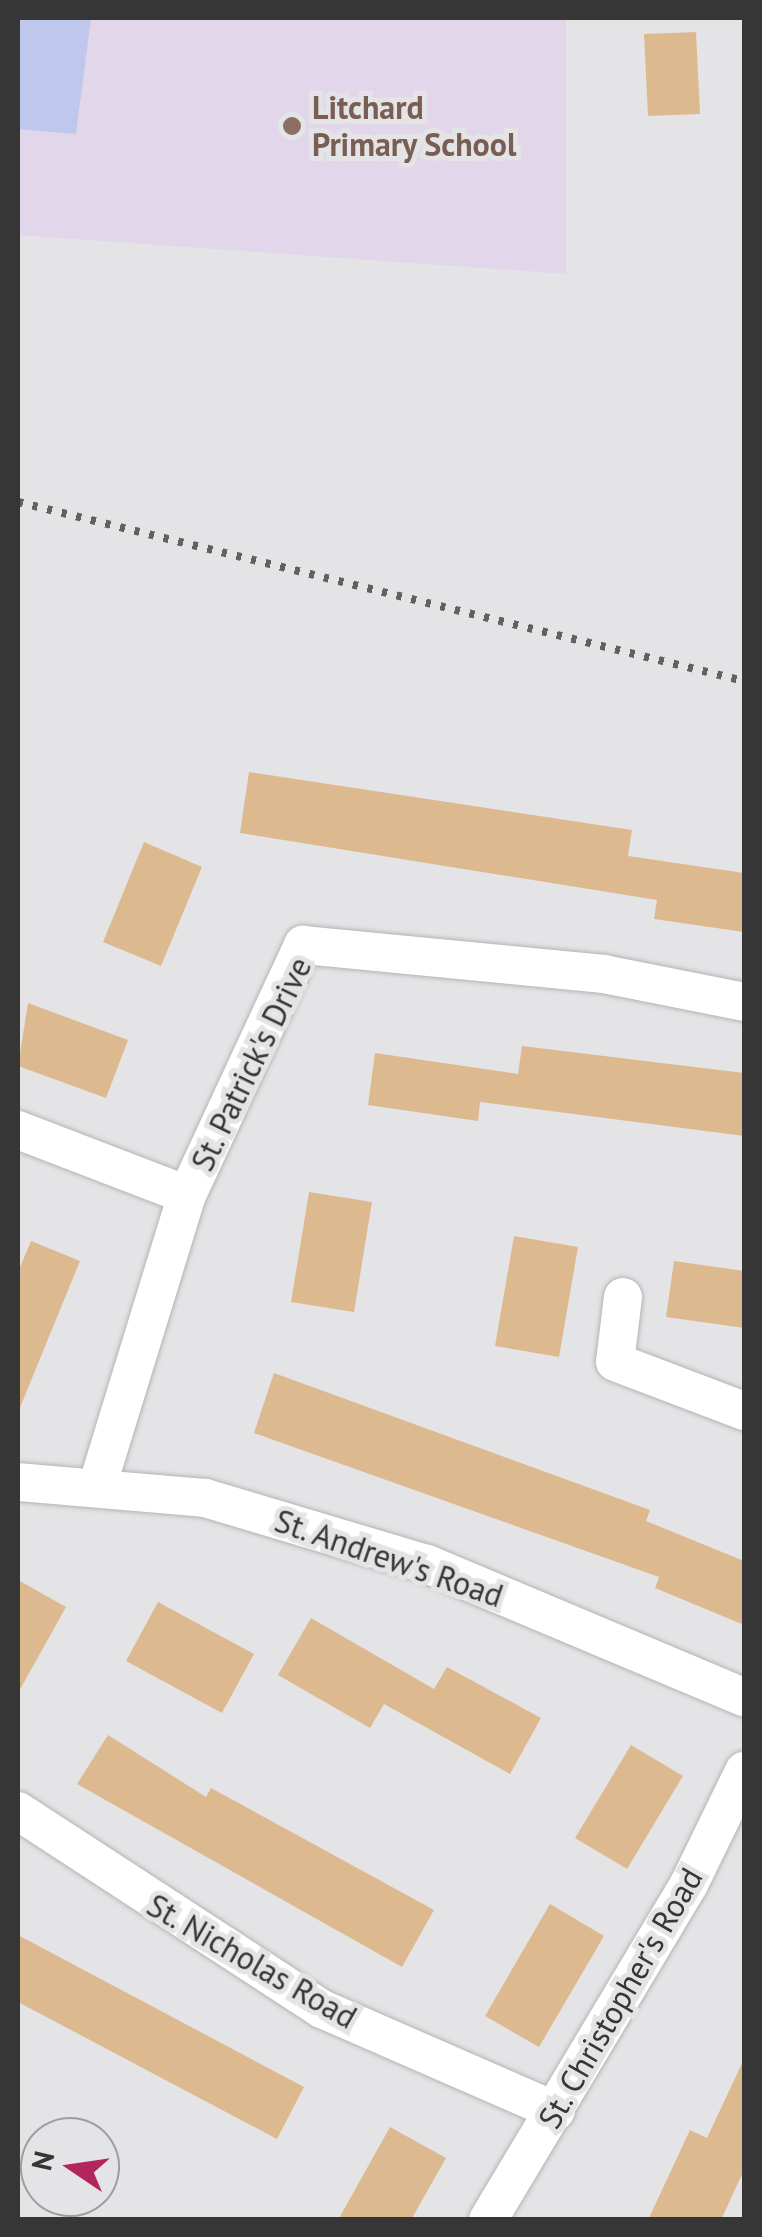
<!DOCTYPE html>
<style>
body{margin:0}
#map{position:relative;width:762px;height:2237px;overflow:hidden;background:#e4e4e6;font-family:"PT Sans",sans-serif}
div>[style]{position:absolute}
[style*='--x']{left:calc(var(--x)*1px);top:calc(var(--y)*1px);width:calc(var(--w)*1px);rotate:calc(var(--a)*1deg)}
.education>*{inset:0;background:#e1d6ea}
.green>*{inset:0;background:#c0c7ed}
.building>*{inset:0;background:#ddb990}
.roads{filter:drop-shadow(0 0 2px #b4b4b6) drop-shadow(0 0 2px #b4b4b6)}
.minor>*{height:38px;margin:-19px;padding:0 19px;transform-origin:19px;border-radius:19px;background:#fff}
.rail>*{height:8px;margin-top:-4px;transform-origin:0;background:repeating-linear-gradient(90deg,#616162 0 5px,transparent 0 15px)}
.dots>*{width:28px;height:28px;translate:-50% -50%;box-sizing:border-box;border:5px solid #e4e4e6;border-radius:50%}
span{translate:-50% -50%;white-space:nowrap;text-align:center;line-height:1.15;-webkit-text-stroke:10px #e4e4e6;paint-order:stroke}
.education-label{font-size:32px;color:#785e54;font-weight:700}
.left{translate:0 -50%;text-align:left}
.street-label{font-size:32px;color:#363637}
.frame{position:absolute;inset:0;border:20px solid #363637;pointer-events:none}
.north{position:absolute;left:20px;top:2117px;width:100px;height:100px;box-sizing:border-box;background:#e4e4e6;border:2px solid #9e9ea0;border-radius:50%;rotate:283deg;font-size:28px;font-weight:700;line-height:40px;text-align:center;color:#363637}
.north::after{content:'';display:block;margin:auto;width:35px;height:45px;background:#b2255d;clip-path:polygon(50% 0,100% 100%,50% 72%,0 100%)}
</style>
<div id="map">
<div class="education">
<div style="clip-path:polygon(18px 18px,566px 18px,566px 274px,18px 235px)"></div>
</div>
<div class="green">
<div style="clip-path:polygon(18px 18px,91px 18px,76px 134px,18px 129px)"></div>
</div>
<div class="building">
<div style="clip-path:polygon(696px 32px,700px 114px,648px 116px,644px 34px)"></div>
<div style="clip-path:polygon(249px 772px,632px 830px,628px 856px,744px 873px,744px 932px,654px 919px,657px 900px,240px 833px)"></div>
<div style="clip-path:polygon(144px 842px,202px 867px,161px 966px,103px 942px)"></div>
<div style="clip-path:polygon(28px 1003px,128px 1040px,106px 1098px,18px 1066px)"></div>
<div style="clip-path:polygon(522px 1046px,744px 1073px,744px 1136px,480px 1102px,478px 1121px,368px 1105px,375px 1053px,518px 1074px)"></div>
<div style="clip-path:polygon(309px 1192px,372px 1202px,354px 1312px,291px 1302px)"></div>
<div style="clip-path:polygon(514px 1236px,578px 1247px,559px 1357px,495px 1346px)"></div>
<div style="clip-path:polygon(31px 1241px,80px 1261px,19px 1410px,18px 1272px)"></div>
<div style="clip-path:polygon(674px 1261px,744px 1271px,744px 1328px,666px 1317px)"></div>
<div style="clip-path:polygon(274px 1373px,650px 1510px,646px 1521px,744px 1561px,744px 1625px,655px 1588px,659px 1577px,254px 1433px)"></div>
<div style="clip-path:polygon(18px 1580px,66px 1607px,18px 1693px)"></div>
<div style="clip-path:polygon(158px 1602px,254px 1654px,222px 1713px,126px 1661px)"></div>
<div style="clip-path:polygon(311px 1618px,434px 1689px,447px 1667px,541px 1718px,510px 1774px,384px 1704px,370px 1728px,278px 1675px)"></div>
<div style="clip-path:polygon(108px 1735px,206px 1797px,211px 1788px,434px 1910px,402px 1967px,77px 1784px)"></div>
<div style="clip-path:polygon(631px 1745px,683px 1776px,627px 1869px,575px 1838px)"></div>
<div style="clip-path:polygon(550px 1904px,604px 1936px,539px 2047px,485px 2016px)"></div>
<div style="clip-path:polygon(18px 1935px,304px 2087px,277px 2139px,18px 2002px)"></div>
<div style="clip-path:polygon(744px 2059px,744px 2170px,721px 2220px,648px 2220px,690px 2130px,707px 2138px)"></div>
<div style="clip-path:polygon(390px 2127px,446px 2158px,411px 2220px,338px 2220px)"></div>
</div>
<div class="roads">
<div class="minor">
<div style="--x:18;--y:1130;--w:181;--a:21"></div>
<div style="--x:623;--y:1297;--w:65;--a:97"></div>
<div style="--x:615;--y:1362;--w:138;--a:20.8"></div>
<div style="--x:18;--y:1482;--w:188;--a:4.9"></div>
<div style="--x:205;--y:1498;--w:232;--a:16.6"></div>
<div style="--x:427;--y:1564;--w:344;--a:22.8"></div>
<div style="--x:97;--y:1487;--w:306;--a:-72.9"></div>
<div style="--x:187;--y:1195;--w:276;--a:-65.1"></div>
<div style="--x:303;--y:945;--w:302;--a:5.5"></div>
<div style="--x:604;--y:974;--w:143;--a:11.3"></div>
<div style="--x:18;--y:1811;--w:363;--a:33.1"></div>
<div style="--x:322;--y:2009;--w:255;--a:23.6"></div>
<div style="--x:488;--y:2220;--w:392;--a:-59.1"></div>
<div style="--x:689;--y:1884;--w:126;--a:-64"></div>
</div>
</div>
<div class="rail">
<div style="--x:18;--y:502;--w:748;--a:13.85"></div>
</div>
<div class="dots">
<div style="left:292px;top:126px;background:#8d6e63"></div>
</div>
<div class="education-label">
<span class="left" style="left:312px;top:126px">Litchard<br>Primary School</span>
</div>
<div class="street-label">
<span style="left:251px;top:1064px;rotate:-64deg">St. Patrick's Drive</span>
<span style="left:389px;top:1558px;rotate:19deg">St. Andrew's Road</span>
<span style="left:252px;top:1961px;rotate:30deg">St. Nicholas Road</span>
<span style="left:620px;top:1998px;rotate:-60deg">St. Christopher's Road</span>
</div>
<div class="frame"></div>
<div class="north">N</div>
</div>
